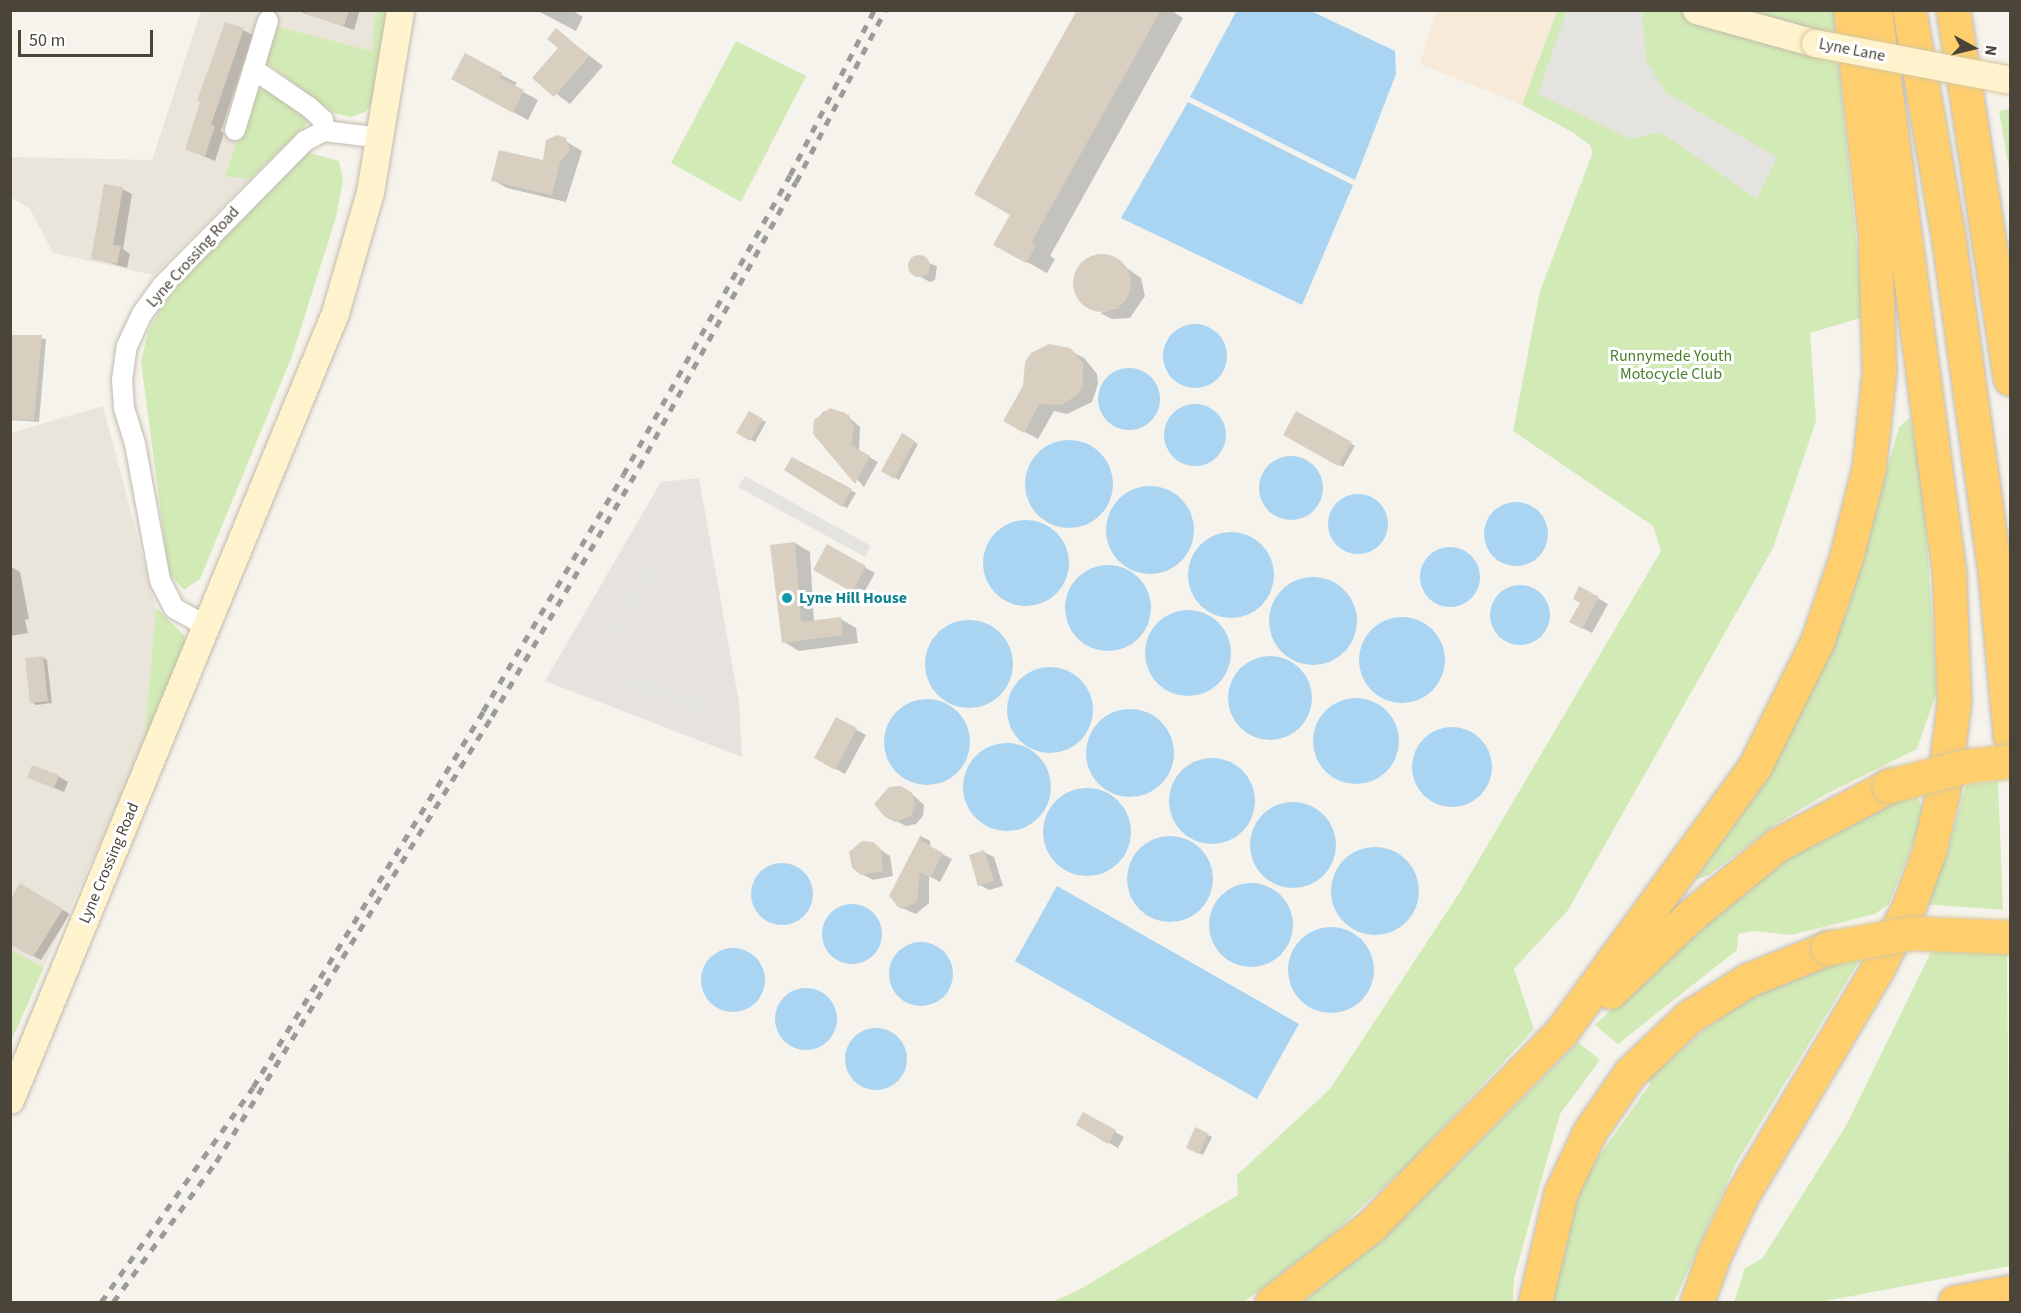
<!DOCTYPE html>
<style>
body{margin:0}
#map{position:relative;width:2021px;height:1313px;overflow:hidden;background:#f6f3ec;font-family:"Source Sans 3",sans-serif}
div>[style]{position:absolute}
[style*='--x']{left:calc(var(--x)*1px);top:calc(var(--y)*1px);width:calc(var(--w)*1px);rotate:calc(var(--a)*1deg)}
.residential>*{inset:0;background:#eae5da}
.commercial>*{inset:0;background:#f7ead8}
.industrial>*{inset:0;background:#e6e2dd}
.green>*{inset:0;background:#d2eab5}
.parking>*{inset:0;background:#e5e3e0}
.water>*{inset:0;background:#a9d4f2}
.round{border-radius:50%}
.shadow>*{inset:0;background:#0003}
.building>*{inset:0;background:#d8cfc1}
.roads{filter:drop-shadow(0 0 2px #c2bbae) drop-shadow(0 0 2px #c2bbae)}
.street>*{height:20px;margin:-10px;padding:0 10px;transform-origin:10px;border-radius:10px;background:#fff}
.secondary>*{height:27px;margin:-13.5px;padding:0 13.5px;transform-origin:13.5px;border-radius:13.5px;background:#fff3cd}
.highway>*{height:33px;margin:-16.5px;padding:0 16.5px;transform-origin:16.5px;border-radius:16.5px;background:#ffcf6e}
.rail>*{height:4.5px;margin-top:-2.25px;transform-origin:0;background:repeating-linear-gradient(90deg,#9a9a9a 0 8px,transparent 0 16px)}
.bridges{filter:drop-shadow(0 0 2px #d6c79b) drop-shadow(0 0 2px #d6c79b)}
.secondary-bridge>*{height:27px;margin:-13.5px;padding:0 13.5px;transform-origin:13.5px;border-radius:13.5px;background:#fff3cd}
.highway-bridge>*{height:33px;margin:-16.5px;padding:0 16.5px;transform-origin:16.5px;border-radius:16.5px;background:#ffcf6e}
.dots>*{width:16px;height:16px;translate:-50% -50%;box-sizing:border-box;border:3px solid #fff;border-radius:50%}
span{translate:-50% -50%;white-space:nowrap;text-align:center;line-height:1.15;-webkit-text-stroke:6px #fff;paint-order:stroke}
.street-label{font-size:16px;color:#4b4439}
.park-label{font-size:16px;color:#4a7f2a}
.culture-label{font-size:16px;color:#0d838f;font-weight:700}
.left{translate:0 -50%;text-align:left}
.frame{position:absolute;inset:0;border:12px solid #4b4439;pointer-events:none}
.north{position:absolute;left:1943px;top:18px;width:60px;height:60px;-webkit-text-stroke:4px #fff;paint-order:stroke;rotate:98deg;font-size:16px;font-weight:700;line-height:24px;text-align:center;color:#4b4439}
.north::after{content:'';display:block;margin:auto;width:21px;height:27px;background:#4b4439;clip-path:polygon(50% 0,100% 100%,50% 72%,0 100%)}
.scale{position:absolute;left:18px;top:30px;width:135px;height:27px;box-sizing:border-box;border:3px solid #4b4439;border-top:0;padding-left:8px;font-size:18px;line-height:21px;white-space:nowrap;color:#4b4439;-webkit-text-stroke:4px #fff;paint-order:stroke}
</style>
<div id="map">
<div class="residential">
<div style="clip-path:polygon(201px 11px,375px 11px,372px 51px,275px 26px,225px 175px,250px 179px,154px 275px,53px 253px,30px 209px,11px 197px,10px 157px,152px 160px)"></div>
<div style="clip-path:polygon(103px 406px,156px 608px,144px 745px,44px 967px,11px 950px,10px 433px)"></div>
</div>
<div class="commercial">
<div style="clip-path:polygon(1436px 11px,1557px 11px,1522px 105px,1420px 64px)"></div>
</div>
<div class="industrial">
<div style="clip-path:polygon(699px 478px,739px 703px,742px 757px,545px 681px,661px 482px)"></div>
</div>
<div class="green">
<div style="clip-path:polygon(375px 11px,390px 11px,376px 98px,365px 112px,351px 117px,333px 113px,268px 64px,265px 57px,275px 26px,372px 51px)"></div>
<div style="clip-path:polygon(1557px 11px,1833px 11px,1864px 317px,1810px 333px,1816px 421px,1773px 548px,1568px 910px,1514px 969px,1534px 1029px,1408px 1165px,1329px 1237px,1244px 1302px,1051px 1302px,1077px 1291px,1238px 1195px,1237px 1175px,1330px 1089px,1458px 895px,1661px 551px,1653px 526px,1513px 431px,1540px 291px,1593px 152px,1590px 145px,1572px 132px,1522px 105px)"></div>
<div style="clip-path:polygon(736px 41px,806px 76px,741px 202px,671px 163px)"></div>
<div style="clip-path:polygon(270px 89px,301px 109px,309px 122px,250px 179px,225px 176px,254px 90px)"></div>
<div style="clip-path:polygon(2010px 109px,2010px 175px,1999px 111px)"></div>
<div style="clip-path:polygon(306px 152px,339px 161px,343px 181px,336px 217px,292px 356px,200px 579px,184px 590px,169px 573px,141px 362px,148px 332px,162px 306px,194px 263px)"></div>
<div style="clip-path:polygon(1910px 418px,1923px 485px,1937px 691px,1917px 749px,1826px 794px,1776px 824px,1709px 875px,1695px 880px,1759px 784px,1823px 668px,1850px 603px,1899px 427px)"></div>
<div style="clip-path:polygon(156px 608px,184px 635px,187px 643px,144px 745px)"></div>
<div style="clip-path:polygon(1998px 781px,2003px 910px,1924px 904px,1946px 857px,1966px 785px)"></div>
<div style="clip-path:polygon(1915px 793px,1923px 808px,1916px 835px,1889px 904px,1875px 914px,1791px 935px,1753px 931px,1738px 934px,1737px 950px,1618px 1044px,1595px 1025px,1688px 937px,1798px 850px)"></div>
<div style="clip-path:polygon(1933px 948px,2007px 953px,2010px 1266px,1820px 1302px,1734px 1302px,1745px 1268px,1762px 1259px,1847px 1124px)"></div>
<div style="clip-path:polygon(11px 950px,44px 967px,11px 1042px)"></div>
<div style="clip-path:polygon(1849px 959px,1859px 961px,1735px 1165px,1674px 1302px,1551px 1302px,1558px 1240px,1582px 1180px,1651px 1083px,1645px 1080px,1735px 1005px,1792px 975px)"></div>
<div style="clip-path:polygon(1578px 1042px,1600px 1060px,1560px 1114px,1514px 1278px,1513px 1302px,1303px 1302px,1368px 1249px,1450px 1172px)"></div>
</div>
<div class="parking">
<div style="clip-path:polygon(1567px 10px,1642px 11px,1646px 60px,1665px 92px,1777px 157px,1757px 199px,1660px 132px,1630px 139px,1538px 94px)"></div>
<div style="clip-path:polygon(745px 476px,871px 546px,865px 557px,738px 487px)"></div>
<div style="clip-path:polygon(653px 553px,665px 560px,606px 657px,594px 649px)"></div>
<div style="clip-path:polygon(630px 674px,715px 703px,711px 716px,626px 687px)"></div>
</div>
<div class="water">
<div style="clip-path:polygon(1237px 10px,1311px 11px,1395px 51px,1396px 74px,1355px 180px,1190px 97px)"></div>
<div style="clip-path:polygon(1188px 102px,1353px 185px,1302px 305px,1121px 218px)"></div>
<div class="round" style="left:1163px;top:324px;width:64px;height:64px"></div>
<div class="round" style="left:1098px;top:368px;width:62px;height:62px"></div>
<div class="round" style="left:1164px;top:404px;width:62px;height:62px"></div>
<div class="round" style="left:1025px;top:440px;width:88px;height:88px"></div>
<div class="round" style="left:1259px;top:456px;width:64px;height:64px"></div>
<div class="round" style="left:1106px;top:486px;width:88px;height:88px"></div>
<div class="round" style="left:1328px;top:494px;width:60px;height:60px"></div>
<div class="round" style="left:1484px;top:502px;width:64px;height:64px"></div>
<div class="round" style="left:983px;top:520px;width:86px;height:86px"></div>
<div class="round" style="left:1188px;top:532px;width:86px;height:86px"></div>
<div class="round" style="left:1420px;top:547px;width:60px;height:60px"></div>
<div class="round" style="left:1065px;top:565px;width:86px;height:86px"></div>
<div class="round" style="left:1269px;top:577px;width:88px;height:88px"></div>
<div class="round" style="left:1490px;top:585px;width:60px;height:60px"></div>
<div class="round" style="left:1145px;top:610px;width:86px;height:86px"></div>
<div class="round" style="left:1359px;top:617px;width:86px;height:86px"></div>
<div class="round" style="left:925px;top:620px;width:88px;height:88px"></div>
<div class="round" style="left:1228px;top:656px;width:84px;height:84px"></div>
<div class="round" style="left:1007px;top:667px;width:86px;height:86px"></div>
<div class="round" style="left:1313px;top:698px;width:86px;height:86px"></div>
<div class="round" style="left:884px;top:699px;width:86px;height:86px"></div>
<div class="round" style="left:1086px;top:709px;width:88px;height:88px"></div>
<div class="round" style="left:1412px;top:727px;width:80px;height:80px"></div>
<div class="round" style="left:963px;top:743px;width:88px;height:88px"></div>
<div class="round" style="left:1169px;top:758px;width:86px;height:86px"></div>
<div class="round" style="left:1043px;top:788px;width:88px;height:88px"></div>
<div class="round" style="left:1250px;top:802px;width:86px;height:86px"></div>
<div class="round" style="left:1127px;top:836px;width:86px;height:86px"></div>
<div class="round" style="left:1331px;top:847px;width:88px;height:88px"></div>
<div class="round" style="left:751px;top:863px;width:62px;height:62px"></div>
<div class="round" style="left:1209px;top:883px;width:84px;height:84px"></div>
<div style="clip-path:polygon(1057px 886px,1299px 1024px,1257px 1099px,1015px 961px)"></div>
<div class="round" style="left:822px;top:904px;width:60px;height:60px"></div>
<div class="round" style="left:1288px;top:927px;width:86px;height:86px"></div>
<div class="round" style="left:889px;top:942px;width:64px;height:64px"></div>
<div class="round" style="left:701px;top:948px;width:64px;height:64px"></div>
<div class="round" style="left:775px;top:988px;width:62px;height:62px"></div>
<div class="round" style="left:845px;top:1028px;width:62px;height:62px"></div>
</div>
<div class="shadow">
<div style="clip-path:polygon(295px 10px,360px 10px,354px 30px)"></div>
<div style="clip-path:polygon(536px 10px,572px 10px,583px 17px,576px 31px)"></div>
<div style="clip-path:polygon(1079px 10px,1170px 10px,1183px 18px,1050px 256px,1055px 259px,1047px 273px,995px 244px,1012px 215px)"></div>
<div style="clip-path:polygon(243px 30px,253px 35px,221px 131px,224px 133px,215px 161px,187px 149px)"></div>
<div style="clip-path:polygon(556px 30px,603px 66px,570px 104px,535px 78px,560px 48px)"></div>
<div style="clip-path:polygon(465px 55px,517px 83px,514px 87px,538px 100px,528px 120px,468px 88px)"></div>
<div style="clip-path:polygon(557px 136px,582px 151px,566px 202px,507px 188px,493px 180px,544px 162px)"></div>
<div style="clip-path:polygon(122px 189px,132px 194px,123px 249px,130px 254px,127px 268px,93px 258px)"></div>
<div style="clip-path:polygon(1102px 256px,1111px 257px,1141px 278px,1145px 296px,1130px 318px,1112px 319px,1100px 313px,1121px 307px,1096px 310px,1081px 301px,1075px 276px,1084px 262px)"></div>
<div style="clip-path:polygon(914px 258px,937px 266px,935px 280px,930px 282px,911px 272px,910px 262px)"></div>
<div style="clip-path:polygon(10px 336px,46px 339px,39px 422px,10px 420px)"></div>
<div style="clip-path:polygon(1069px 350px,1084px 358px,1097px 374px,1098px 384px,1092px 402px,1067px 414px,1054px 411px,1038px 439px,1005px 421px,1025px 386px,1024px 373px,1032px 355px)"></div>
<div style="clip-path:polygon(824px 411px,843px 412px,860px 427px,859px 451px,878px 462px,864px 487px,815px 433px,816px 420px)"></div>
<div style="clip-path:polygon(749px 413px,766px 422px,755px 442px,738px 432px)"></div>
<div style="clip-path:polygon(1297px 413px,1355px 446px,1343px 467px,1285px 434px)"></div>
<div style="clip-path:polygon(903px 435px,918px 444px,899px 480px,883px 470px)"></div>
<div style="clip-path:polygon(792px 459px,856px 493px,847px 508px,825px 496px)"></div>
<div style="clip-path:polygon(795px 543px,810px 552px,814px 622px,841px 619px,856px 628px,858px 643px,799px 651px,784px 642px)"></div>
<div style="clip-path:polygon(828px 547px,875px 573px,862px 596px,815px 570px)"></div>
<div style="clip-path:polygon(10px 566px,20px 572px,29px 619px,25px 620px,28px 633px,10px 636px)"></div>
<div style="clip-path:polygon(1580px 588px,1608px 604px,1592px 633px,1571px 622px,1582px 602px)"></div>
<div style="clip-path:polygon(42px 657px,47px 660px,52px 703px,36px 705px,32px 702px)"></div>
<div style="clip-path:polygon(837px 719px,866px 735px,845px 774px,816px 758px)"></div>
<div style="clip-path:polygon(58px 776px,68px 782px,64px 792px,28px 777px)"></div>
<div style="clip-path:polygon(911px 793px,924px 805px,923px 816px,916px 824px,906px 826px,886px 816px)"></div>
<div style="clip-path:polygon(921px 836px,930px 841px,930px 848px,952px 859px,940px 882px,929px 876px,929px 903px,916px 914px,897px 906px,891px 896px)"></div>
<div style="clip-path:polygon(872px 844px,890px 856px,893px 876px,873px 880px,862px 874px)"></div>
<div style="clip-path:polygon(984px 852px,994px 857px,1003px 886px,989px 890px,980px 885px)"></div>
<div style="clip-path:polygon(20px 886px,70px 914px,41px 960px,10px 943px)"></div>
<div style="clip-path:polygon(1084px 1114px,1124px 1137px,1118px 1148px,1078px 1125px)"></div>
<div style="clip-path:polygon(1196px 1129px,1212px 1137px,1203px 1155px,1192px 1150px)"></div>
</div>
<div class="building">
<div style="clip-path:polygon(307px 10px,349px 10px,344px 26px,306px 14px)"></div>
<div style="clip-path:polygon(1077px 10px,1161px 10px,1031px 243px,1036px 246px,1026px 263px,993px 245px,1010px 215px,974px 194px)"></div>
<div style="clip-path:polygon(225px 22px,244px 28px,211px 125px,215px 126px,205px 156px,185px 150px,200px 102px,197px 101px)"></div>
<div style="clip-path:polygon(556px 28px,589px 56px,554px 97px,532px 78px,558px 48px,547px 39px)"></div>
<div style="clip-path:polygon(465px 53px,502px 73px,500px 78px,524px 90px,513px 113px,451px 79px)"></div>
<div style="clip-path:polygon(557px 135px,566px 138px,570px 150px,560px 162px,552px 195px,491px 181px,499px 150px,543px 160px,546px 140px)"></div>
<div style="clip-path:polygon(104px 184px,123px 187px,113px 245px,121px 246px,117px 264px,91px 259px)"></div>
<div class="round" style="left:1073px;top:254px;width:58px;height:58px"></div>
<div class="round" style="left:908px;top:255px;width:22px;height:22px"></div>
<div style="clip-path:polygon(10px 335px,42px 335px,34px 420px,10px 419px)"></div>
<div style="clip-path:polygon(1049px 344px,1070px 348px,1077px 355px,1083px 364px,1083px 385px,1078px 394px,1062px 405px,1039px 404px,1024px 433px,1003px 421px,1023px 386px,1025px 362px,1031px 353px)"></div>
<div style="clip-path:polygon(830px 408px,849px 415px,854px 428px,851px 445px,870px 456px,855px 484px,813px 434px,814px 420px)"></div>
<div style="clip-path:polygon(749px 411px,763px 419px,750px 441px,736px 433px)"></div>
<div style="clip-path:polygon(1296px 411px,1352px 442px,1338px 466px,1283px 435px)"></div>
<div style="clip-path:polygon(902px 433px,915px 441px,894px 479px,881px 471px)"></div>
<div style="clip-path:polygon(792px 457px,852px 489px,842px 507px,784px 470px)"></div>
<div style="clip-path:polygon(795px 542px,801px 622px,841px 617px,843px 635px,782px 643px,770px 545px)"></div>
<div style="clip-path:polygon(827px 544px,866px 566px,852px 592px,813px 570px)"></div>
<div style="clip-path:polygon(1579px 586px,1599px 597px,1582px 629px,1569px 622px,1580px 603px,1573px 599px)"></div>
<div style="clip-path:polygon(43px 656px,48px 701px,30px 703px,25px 658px)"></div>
<div style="clip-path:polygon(836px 717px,857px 728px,835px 770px,814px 758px)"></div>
<div style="clip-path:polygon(32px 765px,59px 775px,54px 788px,27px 778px)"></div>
<div style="clip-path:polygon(901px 786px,912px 793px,915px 804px,911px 816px,895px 822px,885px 817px,874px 804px,889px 787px)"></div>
<div style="clip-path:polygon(921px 834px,921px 841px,943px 853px,930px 878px,920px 872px,917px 902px,901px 909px,889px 896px)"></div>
<div style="clip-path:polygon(862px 841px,873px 842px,881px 849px,883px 871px,861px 875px,852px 868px,849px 852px)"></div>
<div style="clip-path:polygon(984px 850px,994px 881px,978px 886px,969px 855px)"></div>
<div style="clip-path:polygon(20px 883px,63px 909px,33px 957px,10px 945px,10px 900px)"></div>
<div style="clip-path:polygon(1083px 1112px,1116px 1130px,1108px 1144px,1076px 1125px)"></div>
<div style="clip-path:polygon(1195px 1127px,1208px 1133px,1199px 1154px,1186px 1148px)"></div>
</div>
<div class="roads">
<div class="street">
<div style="--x:253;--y:69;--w:68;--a:34.2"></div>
<div style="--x:309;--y:107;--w:19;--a:43"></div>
<div style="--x:323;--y:120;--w:11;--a:85"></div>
<div style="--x:235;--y:130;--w:114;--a:-73.2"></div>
<div style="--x:208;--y:627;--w:39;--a:-151"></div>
<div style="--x:174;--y:608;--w:31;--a:-117"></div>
<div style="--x:160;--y:580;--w:138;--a:-100.4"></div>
<div style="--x:135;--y:444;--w:38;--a:-107"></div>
<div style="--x:124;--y:408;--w:28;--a:-94"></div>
<div style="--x:122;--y:380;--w:34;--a:-82"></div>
<div style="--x:127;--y:346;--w:35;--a:-65"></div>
<div style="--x:142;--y:314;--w:34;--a:-54"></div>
<div style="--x:162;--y:286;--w:204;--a:-45.4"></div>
<div style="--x:305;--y:141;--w:21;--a:-28"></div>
<div style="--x:324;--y:131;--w:57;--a:7"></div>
</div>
<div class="secondary">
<div style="--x:1696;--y:10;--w:123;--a:15.5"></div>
<div style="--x:10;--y:1100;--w:851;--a:-67.56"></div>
<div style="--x:335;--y:313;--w:126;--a:-73.9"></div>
<div style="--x:370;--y:192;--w:184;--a:-80.6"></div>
</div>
<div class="highway">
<div style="--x:1909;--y:10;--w:228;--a:80.2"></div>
<div style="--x:1948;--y:235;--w:343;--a:82.1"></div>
<div style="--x:1995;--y:575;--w:162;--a:84.7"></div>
<div style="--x:1953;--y:10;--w:373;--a:81.2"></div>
<div style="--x:1610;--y:992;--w:109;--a:-43.5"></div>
<div style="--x:1689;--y:917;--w:114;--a:-39.3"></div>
<div style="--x:1777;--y:845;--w:127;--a:-27.8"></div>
<div style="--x:1272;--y:1302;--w:125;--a:-37.5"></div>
<div style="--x:1371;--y:1226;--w:273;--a:-45.6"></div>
<div style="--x:1562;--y:1031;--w:328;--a:-53.9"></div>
<div style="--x:1755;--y:766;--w:139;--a:-63.4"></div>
<div style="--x:1817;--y:642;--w:89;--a:-71"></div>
<div style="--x:1846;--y:558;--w:94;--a:-75.8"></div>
<div style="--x:1869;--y:467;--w:96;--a:-84"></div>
<div style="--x:1879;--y:372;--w:137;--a:-91.7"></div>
<div style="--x:1875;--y:235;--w:226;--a:-96.3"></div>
<div style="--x:1535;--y:1302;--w:113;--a:-76.7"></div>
<div style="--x:1561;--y:1192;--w:68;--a:-64.6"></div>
<div style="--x:1590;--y:1131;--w:70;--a:-55.4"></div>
<div style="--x:1630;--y:1073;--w:81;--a:-43.5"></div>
<div style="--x:1689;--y:1017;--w:70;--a:-32.1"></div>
<div style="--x:1748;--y:980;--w:86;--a:-21.8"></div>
<div style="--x:1697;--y:1302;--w:50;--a:-70.1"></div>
<div style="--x:1714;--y:1255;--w:66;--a:-65"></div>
<div style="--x:1742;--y:1195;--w:261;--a:-59.1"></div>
<div style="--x:1876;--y:971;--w:73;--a:-63.1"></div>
<div style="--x:1909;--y:906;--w:59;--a:-70"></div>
<div style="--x:1929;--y:851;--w:61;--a:-76.7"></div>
<div style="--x:1943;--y:792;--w:92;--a:-83.1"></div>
<div style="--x:1954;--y:701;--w:128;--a:-92.2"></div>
<div style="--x:1949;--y:573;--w:568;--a:-97.49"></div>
<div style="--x:1955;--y:1302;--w:56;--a:-10.3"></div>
</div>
</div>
<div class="rail">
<div style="--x:101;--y:1302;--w:263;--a:-54.7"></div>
<div style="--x:253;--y:1087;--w:441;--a:-58.5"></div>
<div style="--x:483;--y:711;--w:274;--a:-59.3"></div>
<div style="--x:623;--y:475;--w:343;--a:-60.9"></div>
<div style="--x:790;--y:175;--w:185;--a:-63"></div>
<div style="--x:113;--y:1302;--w:174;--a:-53.7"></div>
<div style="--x:216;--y:1162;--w:524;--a:-58.25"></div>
<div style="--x:492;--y:716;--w:289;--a:-59.4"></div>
<div style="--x:639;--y:467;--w:325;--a:-61.2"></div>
<div style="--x:796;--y:182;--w:194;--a:-62.6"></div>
</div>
<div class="bridges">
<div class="secondary-bridge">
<div style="--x:1815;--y:43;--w:198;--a:10.7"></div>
</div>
<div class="highway-bridge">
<div style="--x:1889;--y:786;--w:79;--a:-14.7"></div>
<div style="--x:1965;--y:766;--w:45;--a:-6.3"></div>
<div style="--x:1828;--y:948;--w:84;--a:-10.2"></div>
<div style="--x:1911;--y:933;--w:99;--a:2.3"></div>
</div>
</div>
<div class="dots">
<div style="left:787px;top:598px;background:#0f9aa8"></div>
</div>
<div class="street-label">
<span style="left:1852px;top:50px;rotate:11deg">Lyne Lane</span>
<span style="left:193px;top:257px;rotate:-48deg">Lyne Crossing Road</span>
<span style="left:109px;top:863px;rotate:-67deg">Lyne Crossing Road</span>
</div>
<div class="park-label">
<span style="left:1671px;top:365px">Runnymede Youth<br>Motocycle Club</span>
</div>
<div class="culture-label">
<span class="left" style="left:799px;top:598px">Lyne Hill House</span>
</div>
<div class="frame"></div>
<div class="north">N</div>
<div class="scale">50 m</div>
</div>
